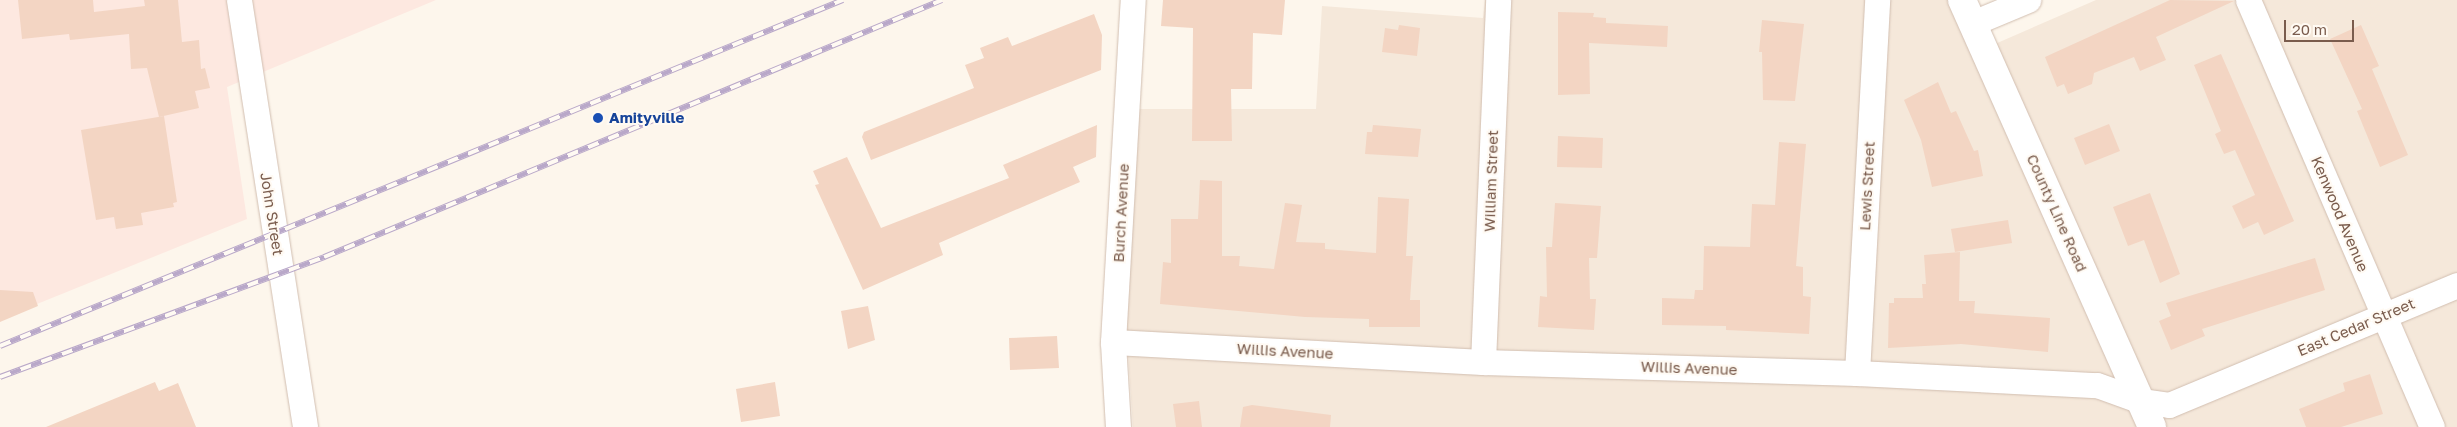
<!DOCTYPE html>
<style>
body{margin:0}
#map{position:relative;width:2457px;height:427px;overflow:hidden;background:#fdf6ec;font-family:"Golos Text",sans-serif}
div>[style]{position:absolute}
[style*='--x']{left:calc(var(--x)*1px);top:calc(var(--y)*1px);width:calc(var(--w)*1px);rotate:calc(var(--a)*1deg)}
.residential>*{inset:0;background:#f5e8da}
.commercial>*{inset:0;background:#fde8e0}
.building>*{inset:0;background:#f3d5c3}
.roads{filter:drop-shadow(0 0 1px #d1beb0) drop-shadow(0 0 1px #d1beb0)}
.street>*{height:25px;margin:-12.5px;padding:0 12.5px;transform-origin:12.5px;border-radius:12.5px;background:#fff}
.secondary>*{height:28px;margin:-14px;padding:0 14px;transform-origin:14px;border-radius:14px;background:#fff}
.rail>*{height:5.5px;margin-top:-2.75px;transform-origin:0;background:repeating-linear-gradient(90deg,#fffaf3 0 11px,#b9a8c9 0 22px);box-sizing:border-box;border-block:1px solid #b9a8c9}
.dots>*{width:14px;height:14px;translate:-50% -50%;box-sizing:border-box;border:2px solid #fffaf3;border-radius:50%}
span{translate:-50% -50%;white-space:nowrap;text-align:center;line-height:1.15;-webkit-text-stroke:4px #fffaf3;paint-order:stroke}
.transit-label{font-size:15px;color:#164399;font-weight:700}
.left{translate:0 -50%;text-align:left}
.street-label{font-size:15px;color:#7a5c4d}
.scale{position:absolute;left:2284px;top:20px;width:70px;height:22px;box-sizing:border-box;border:2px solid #7a5c4d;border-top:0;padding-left:6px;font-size:15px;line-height:18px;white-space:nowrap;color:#7a5c4d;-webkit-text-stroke:4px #fffaf3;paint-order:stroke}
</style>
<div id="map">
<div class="residential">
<div style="clip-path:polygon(1485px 0,1948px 0,1972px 54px,2096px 0,2457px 0,2457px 427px,1133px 427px,1126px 325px,1139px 109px,1316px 109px,1322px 6px,1483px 18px)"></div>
</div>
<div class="commercial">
<div style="clip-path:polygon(0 0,436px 0,227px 87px,247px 219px,0 319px)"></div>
</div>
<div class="building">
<div style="clip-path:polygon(18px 0,93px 0,94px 12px,145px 6px,144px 0,178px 0,182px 42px,199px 40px,201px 69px,205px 68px,210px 88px,195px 91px,199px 108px,159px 117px,147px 68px,131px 69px,129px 34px,70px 40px,69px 34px,22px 39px)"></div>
<div style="clip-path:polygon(1163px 0,1285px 0,1282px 35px,1253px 33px,1252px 89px,1231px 89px,1232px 141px,1192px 141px,1193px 28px,1161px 26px)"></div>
<div style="clip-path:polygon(2170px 0,2234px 1px,2156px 37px,2166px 60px,2140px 71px,2134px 57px,2094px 73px,2092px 84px,2068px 94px,2064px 84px,2057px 87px,2045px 57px)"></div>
<div style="clip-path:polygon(1558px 12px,1594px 13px,1593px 17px,1606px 18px,1606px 23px,1668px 26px,1667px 47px,1589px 43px,1590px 94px,1558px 95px)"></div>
<div style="clip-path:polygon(1094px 14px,1102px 35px,1101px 70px,871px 160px,862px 137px,864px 132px,974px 88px,965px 65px,984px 58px,980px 48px,1008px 37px,1012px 46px)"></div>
<div style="clip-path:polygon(1762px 20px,1804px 24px,1795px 101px,1763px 100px,1762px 52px,1759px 52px)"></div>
<div style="clip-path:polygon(1399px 25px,1420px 28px,1417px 56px,1382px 52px,1385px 28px,1398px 30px)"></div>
<div style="clip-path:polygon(2361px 25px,2379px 66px,2372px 69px,2408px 155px,2380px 167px,2357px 111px,2362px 109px,2330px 39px)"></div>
<div style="clip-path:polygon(2221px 54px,2294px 221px,2264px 235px,2258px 222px,2243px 229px,2232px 206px,2255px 195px,2235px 150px,2224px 154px,2215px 134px,2221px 131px,2194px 65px)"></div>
<div style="clip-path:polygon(1938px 82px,1951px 113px,1956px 111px,1974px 151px,1978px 150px,1983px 176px,1932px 187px,1921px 140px,1904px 100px)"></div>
<div style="clip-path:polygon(164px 116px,177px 202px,173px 203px,174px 207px,141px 213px,143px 225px,116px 229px,114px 217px,96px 220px,81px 130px)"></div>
<div style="clip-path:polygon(2109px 124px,2120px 151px,2085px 165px,2074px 138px)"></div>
<div style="clip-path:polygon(1097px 125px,1096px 157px,1073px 167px,1080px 182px,939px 243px,943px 255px,863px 290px,815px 185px,819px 184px,813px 171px,847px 157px,881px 228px,1009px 178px,1003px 165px)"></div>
<div style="clip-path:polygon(1373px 125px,1421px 129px,1418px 157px,1365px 154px,1367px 132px,1372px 132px)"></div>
<div style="clip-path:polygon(1558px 136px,1603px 138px,1602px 168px,1557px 167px)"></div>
<div style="clip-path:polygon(1779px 142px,1806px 144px,1796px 266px,1803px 267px,1803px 296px,1811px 297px,1809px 334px,1726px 330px,1726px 326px,1662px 325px,1662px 298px,1694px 299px,1695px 290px,1703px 290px,1704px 246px,1750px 247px,1752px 204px,1775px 205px)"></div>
<div style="clip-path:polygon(1200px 180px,1222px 181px,1222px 256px,1240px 256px,1239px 266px,1274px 269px,1285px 203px,1302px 205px,1296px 242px,1325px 243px,1325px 249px,1376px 253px,1378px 197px,1409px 199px,1406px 256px,1413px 256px,1410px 300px,1420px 300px,1420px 327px,1369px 327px,1369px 319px,1305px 317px,1160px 304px,1163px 262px,1171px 263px,1171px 219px,1198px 219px)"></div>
<div style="clip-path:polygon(2150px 193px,2180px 274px,2160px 283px,2144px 240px,2128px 246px,2113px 207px)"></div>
<div style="clip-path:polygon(1555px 203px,1601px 206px,1597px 258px,1589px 258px,1590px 299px,1596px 299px,1594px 330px,1538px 327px,1540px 296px,1547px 297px,1546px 247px,1552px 247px)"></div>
<div style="clip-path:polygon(2008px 220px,2012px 243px,1955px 252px,1951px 229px)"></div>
<div style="clip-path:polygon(1960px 252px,1959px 301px,1975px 301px,1974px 313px,2050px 318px,2048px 352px,1961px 344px,1888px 348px,1889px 303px,1894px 303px,1894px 298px,1923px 298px,1922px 284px,1926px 284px,1924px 255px)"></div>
<div style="clip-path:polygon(2315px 258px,2325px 290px,2202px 329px,2205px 336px,2171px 350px,2159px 321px,2171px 316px,2166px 303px)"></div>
<div style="clip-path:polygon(0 290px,33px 292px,38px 306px,0 322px)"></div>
<div style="clip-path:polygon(868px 306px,875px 340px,848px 349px,841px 311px)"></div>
<div style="clip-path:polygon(1057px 336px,1059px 368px,1010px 370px,1009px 338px)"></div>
<div style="clip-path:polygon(2370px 374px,2383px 414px,2341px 427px,2306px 427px,2299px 409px,2345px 391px,2343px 383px)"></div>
<div style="clip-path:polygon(155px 382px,159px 391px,178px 383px,196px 427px,46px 427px)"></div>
<div style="clip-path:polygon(775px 382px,780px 416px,741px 422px,736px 389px)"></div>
<div style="clip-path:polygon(1199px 401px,1202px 427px,1176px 427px,1173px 404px)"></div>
<div style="clip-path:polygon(1252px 405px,1331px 415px,1330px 427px,1240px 427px,1243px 407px)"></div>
</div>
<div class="roads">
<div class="street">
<div style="--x:239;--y:0;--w:432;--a:81.2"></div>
<div style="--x:2248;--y:0;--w:465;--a:66.7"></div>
<div style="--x:1973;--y:23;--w:60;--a:-22.7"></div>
<div style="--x:1113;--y:342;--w:371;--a:3.1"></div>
<div style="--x:1483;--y:362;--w:374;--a:1.7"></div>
<div style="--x:1857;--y:373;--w:240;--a:2.9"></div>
<div style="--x:2097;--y:385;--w:47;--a:20"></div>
<div style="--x:2141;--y:401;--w:28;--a:8"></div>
<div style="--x:2169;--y:405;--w:312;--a:-22.6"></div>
<div style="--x:1483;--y:362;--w:362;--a:-87.6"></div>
<div style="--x:1857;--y:373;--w:374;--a:-86.9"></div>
<div style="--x:1118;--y:427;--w:85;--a:-93.4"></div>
<div style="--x:1113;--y:342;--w:343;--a:-86.7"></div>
</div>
<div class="secondary">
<div style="--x:1962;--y:0;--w:467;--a:66"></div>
</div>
</div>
<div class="rail">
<div style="--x:0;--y:346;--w:911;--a:-22.32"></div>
<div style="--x:0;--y:377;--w:346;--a:-20.3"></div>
<div style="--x:324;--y:257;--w:669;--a:-22.58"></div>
</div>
<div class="dots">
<div style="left:598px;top:118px;background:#1a4fb4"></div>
</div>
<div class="transit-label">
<span class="left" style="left:609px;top:118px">Amityville</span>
</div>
<div class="street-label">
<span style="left:1491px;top:181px;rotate:-88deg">William Street</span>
<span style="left:1867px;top:186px;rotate:-87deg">Lewis Street</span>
<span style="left:1121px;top:213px;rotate:-87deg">Burch Avenue</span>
<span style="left:2057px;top:213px;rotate:66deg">County Line Road</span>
<span style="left:272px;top:214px;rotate:81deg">John Street</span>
<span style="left:2340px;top:214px;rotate:67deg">Kenwood Avenue</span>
<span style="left:2356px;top:327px;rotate:-23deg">East Cedar Street</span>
<span style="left:1285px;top:351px;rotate:3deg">Willis Avenue</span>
<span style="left:1689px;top:368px;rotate:2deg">Willis Avenue</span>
</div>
<div class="scale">20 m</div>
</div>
